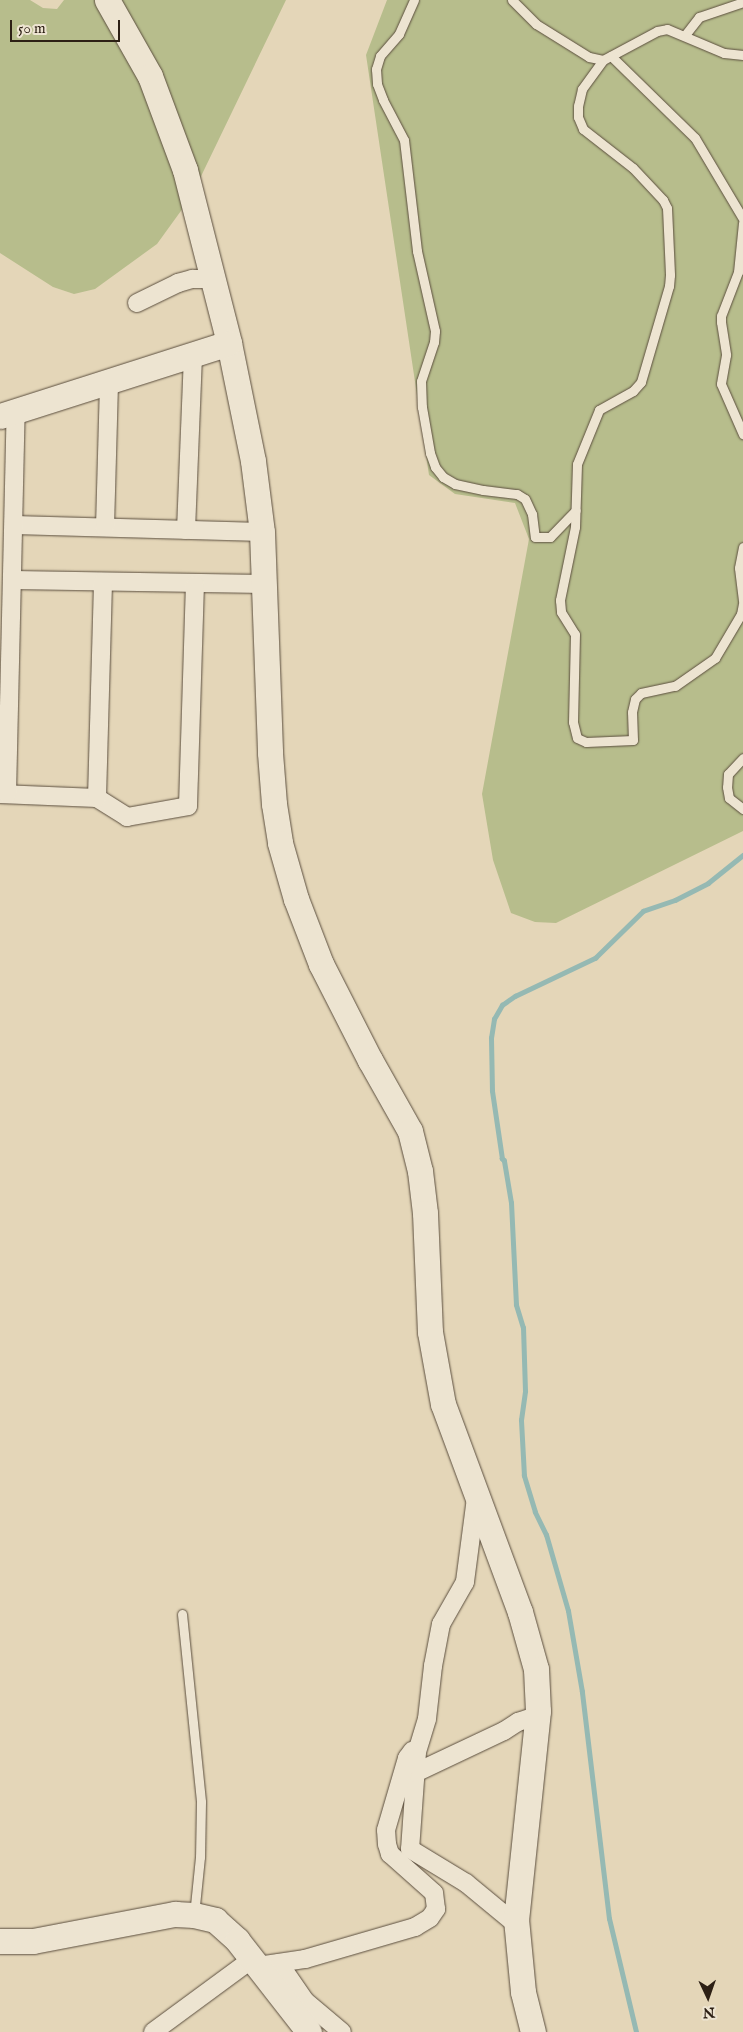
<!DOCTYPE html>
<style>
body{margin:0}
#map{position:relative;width:743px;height:2032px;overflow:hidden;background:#e4d6b8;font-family:"IM FELL English",serif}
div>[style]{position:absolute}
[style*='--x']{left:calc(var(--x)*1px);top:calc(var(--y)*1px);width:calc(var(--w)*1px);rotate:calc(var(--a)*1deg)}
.green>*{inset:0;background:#b7bd8c}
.stream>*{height:4.5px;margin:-2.25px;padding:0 2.25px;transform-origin:2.25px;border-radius:2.25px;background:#95b9b3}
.roads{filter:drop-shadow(0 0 1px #5b4e3e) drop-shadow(0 0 1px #5b4e3e)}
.lane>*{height:9px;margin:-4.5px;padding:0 4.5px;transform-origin:4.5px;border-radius:4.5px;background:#ede4d1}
.street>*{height:18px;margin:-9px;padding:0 9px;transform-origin:9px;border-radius:9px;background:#ede4d1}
.secondary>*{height:25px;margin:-12.5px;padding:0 12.5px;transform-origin:12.5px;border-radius:12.5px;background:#ede4d1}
span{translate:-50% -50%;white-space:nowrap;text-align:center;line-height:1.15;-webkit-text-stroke:4px #ede4d1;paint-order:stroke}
.north{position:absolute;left:683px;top:1972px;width:50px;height:50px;-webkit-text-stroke:4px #ede4d1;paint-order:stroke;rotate:177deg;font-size:14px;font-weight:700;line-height:20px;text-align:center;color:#2d2015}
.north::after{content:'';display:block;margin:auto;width:18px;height:22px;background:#2d2015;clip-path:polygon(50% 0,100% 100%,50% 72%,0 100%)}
.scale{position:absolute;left:10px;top:20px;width:110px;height:22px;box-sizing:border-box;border:2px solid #2d2015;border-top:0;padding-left:6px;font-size:15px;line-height:18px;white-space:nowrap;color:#2d2015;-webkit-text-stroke:4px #ede4d1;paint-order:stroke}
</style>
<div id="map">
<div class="green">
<div style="clip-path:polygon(0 0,30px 0,43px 8px,57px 9px,64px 0,286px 0,191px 197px,157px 244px,95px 289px,74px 294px,53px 287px,0 253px)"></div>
<div style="clip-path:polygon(387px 0,743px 0,743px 831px,556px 923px,535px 922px,511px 913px,493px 860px,482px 794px,529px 539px,515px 503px,455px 494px,429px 475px,366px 55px)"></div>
</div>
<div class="stream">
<div style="--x:636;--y:2032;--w:116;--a:-103.4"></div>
<div style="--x:609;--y:1919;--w:229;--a:-96.8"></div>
<div style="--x:582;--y:1692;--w:82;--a:-99.8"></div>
<div style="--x:568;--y:1611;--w:79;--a:-106.1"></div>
<div style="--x:546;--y:1535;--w:25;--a:-116"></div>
<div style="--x:535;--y:1512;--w:38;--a:-107"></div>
<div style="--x:524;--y:1476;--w:56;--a:-93.1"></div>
<div style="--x:521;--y:1420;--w:29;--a:-82"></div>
<div style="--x:525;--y:1391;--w:63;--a:-91.8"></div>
<div style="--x:523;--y:1328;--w:24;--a:-107"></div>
<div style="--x:516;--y:1305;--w:102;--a:-92.8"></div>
<div style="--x:511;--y:1203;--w:43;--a:-99.5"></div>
<div style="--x:504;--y:1161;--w:3;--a:-135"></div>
<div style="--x:502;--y:1159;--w:69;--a:-98.4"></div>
<div style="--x:492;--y:1091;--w:53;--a:-91.1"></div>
<div style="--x:491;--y:1038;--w:19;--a:-81"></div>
<div style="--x:494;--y:1019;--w:16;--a:-60"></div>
<div style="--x:502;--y:1005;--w:16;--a:-35"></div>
<div style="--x:515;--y:996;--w:89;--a:-25.4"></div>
<div style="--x:595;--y:958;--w:67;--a:-44.4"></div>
<div style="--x:643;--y:911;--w:34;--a:-19"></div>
<div style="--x:675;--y:900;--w:37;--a:-27"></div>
<div style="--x:708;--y:883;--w:45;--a:-38.7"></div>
</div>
<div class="roads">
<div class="lane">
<div style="--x:414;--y:0;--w:37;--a:114"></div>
<div style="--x:399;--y:34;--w:29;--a:131"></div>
<div style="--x:380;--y:56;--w:14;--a:107"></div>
<div style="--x:376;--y:69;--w:15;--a:86"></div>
<div style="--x:377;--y:84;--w:17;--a:69"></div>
<div style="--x:383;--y:100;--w:45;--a:62.3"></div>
<div style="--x:404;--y:140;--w:112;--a:83.3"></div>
<div style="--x:417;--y:251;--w:82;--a:77.3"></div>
<div style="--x:435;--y:331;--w:11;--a:95"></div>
<div style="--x:434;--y:342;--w:41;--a:108.4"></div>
<div style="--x:421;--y:381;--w:26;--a:88"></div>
<div style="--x:422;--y:407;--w:47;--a:80.1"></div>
<div style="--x:430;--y:453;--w:15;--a:70"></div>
<div style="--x:435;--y:467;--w:13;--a:51"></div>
<div style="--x:443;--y:477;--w:14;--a:30"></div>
<div style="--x:455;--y:484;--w:29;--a:12"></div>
<div style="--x:483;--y:490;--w:34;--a:7"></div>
<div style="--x:517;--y:494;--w:9;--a:32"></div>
<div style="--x:525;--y:499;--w:17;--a:65"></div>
<div style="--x:532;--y:514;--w:23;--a:83"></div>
<div style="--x:535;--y:537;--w:15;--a:0"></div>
<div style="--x:550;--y:537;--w:37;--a:-46"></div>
<div style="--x:512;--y:0;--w:34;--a:45"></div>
<div style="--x:536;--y:24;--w:62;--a:31.9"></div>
<div style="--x:589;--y:57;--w:14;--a:12"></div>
<div style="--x:603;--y:60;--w:61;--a:-28.2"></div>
<div style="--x:657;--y:31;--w:10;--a:-11"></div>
<div style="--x:667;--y:29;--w:62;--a:22.8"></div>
<div style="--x:724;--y:53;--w:19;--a:6"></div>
<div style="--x:685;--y:35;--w:23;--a:-52"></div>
<div style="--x:699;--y:17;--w:46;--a:-18.8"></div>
<div style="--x:611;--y:56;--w:117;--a:44.3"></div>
<div style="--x:695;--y:138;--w:94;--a:59.3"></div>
<div style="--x:603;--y:60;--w:36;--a:126"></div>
<div style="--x:582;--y:89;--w:17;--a:103"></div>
<div style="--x:578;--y:106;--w:11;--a:90"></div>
<div style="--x:578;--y:117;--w:13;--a:67"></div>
<div style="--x:583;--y:129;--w:63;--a:38"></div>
<div style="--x:633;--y:168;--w:44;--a:46.8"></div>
<div style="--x:663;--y:200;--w:9;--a:63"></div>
<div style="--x:667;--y:208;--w:67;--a:87.4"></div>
<div style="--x:670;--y:275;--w:11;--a:95"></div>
<div style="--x:669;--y:286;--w:100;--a:106.3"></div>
<div style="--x:641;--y:382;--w:12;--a:132"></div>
<div style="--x:633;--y:391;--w:39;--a:151"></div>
<div style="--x:599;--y:410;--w:58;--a:112.2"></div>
<div style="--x:577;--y:464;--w:63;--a:91.8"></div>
<div style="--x:575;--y:527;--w:75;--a:101.6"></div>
<div style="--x:560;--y:600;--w:12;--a:85"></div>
<div style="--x:561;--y:612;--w:26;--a:58"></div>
<div style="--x:575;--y:634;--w:88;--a:91.3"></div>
<div style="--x:573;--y:722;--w:16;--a:76"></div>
<div style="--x:577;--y:738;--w:10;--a:24"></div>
<div style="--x:586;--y:742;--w:47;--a:-2.4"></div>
<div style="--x:633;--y:740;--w:28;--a:-92"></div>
<div style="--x:632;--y:712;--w:13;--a:-77"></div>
<div style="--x:635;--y:699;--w:8;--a:-45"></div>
<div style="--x:641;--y:693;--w:35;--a:-12"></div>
<div style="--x:675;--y:686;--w:49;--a:-35"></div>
<div style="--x:715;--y:658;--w:51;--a:-59.4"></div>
<div style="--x:741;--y:614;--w:10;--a:-79"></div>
<div style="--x:743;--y:223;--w:49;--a:95.8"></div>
<div style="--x:738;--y:272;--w:47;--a:111.1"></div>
<div style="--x:721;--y:316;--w:6;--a:90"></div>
<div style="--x:721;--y:322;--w:33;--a:81"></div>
<div style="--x:726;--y:355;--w:29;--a:100"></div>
<div style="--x:721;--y:384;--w:55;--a:66.3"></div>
<div style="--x:743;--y:547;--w:21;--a:101"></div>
<div style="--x:739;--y:568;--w:34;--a:83"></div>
<div style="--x:743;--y:758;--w:22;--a:133"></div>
<div style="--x:728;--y:774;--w:13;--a:94"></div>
<div style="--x:727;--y:787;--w:11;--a:80"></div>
<div style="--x:729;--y:798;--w:18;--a:38"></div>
<div style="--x:182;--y:1614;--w:189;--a:84.2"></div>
<div style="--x:201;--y:1802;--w:55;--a:91"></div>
<div style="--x:200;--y:1857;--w:58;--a:95.9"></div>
</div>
<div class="street">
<div style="--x:137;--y:303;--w:46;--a:-26"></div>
<div style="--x:178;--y:283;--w:15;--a:-16"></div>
<div style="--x:192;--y:279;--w:21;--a:0"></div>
<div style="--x:14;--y:525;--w:248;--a:1.6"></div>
<div style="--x:105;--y:527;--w:146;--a:-88.4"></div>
<div style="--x:186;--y:530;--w:175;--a:-87.7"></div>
<div style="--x:13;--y:580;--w:251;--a:0.9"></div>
<div style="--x:0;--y:794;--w:97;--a:2.4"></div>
<div style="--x:97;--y:798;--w:36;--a:32"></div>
<div style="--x:127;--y:817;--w:62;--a:-10.2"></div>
<div style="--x:188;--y:806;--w:221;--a:-88.2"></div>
<div style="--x:7;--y:794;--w:382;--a:-88.7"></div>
<div style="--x:97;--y:798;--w:216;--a:-88.4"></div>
<div style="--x:476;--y:1498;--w:85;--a:97.5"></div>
<div style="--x:465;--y:1582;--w:48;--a:119.7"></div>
<div style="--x:441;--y:1624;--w:43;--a:100.8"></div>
<div style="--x:433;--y:1666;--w:53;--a:96.5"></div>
<div style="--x:427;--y:1719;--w:34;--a:107"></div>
<div style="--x:417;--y:1752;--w:97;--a:94.1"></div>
<div style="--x:410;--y:1849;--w:66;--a:31.3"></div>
<div style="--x:466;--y:1883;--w:66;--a:39.5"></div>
<div style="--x:415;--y:1773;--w:98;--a:-25.3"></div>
<div style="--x:504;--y:1731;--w:17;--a:-33"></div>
<div style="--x:518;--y:1722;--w:21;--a:-19"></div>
<div style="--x:279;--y:1963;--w:46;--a:55.6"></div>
<div style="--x:305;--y:2001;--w:48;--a:40"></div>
<div style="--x:258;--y:1966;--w:48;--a:-8.5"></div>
<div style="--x:305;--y:1959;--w:115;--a:-16.2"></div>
<div style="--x:415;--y:1927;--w:17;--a:-31"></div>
<div style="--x:430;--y:1918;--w:11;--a:-56"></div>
<div style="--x:436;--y:1909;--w:16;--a:-97"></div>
<div style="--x:434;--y:1893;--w:59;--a:-138.4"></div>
<div style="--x:390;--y:1854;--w:10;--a:-107"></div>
<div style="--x:387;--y:1844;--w:14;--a:-94"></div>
<div style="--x:386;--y:1830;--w:75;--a:-73.7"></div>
<div style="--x:407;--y:1758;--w:9;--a:-54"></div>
<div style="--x:153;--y:2032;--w:123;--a:-36.4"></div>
</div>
<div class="secondary">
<div style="--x:107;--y:0;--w:87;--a:60.5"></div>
<div style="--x:150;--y:76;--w:100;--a:69.6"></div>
<div style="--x:185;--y:170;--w:179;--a:75.7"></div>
<div style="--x:229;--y:343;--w:120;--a:78.5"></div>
<div style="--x:253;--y:461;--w:72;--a:82.8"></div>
<div style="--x:262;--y:532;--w:221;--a:87.9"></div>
<div style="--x:270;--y:753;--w:51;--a:85.5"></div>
<div style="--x:274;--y:804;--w:39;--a:81"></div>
<div style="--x:280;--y:843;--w:58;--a:74.1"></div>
<div style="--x:296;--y:899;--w:70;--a:69"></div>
<div style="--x:321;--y:964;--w:108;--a:63"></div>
<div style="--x:370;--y:1060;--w:81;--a:60.6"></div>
<div style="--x:410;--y:1131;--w:41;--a:76"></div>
<div style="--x:420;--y:1171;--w:42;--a:83.2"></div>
<div style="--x:425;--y:1213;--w:119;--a:87.6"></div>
<div style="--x:430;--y:1332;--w:73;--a:79.8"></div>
<div style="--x:443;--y:1404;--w:222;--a:69.7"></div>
<div style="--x:520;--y:1612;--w:59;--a:74.3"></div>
<div style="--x:536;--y:1669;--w:42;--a:87.3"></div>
<div style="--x:538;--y:1711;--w:209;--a:96"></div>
<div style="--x:516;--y:1919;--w:73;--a:84.5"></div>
<div style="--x:523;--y:1992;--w:41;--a:76"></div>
<div style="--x:0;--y:416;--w:240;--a:-17.7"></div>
<div style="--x:0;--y:1941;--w:33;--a:0"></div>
<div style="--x:33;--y:1941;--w:145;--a:-10.8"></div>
<div style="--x:175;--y:1914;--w:19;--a:3"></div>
<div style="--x:194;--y:1915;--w:22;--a:13"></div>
<div style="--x:215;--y:1920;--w:30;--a:42"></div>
<div style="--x:237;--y:1940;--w:117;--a:52"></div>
</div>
</div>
<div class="north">N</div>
<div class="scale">50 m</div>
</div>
